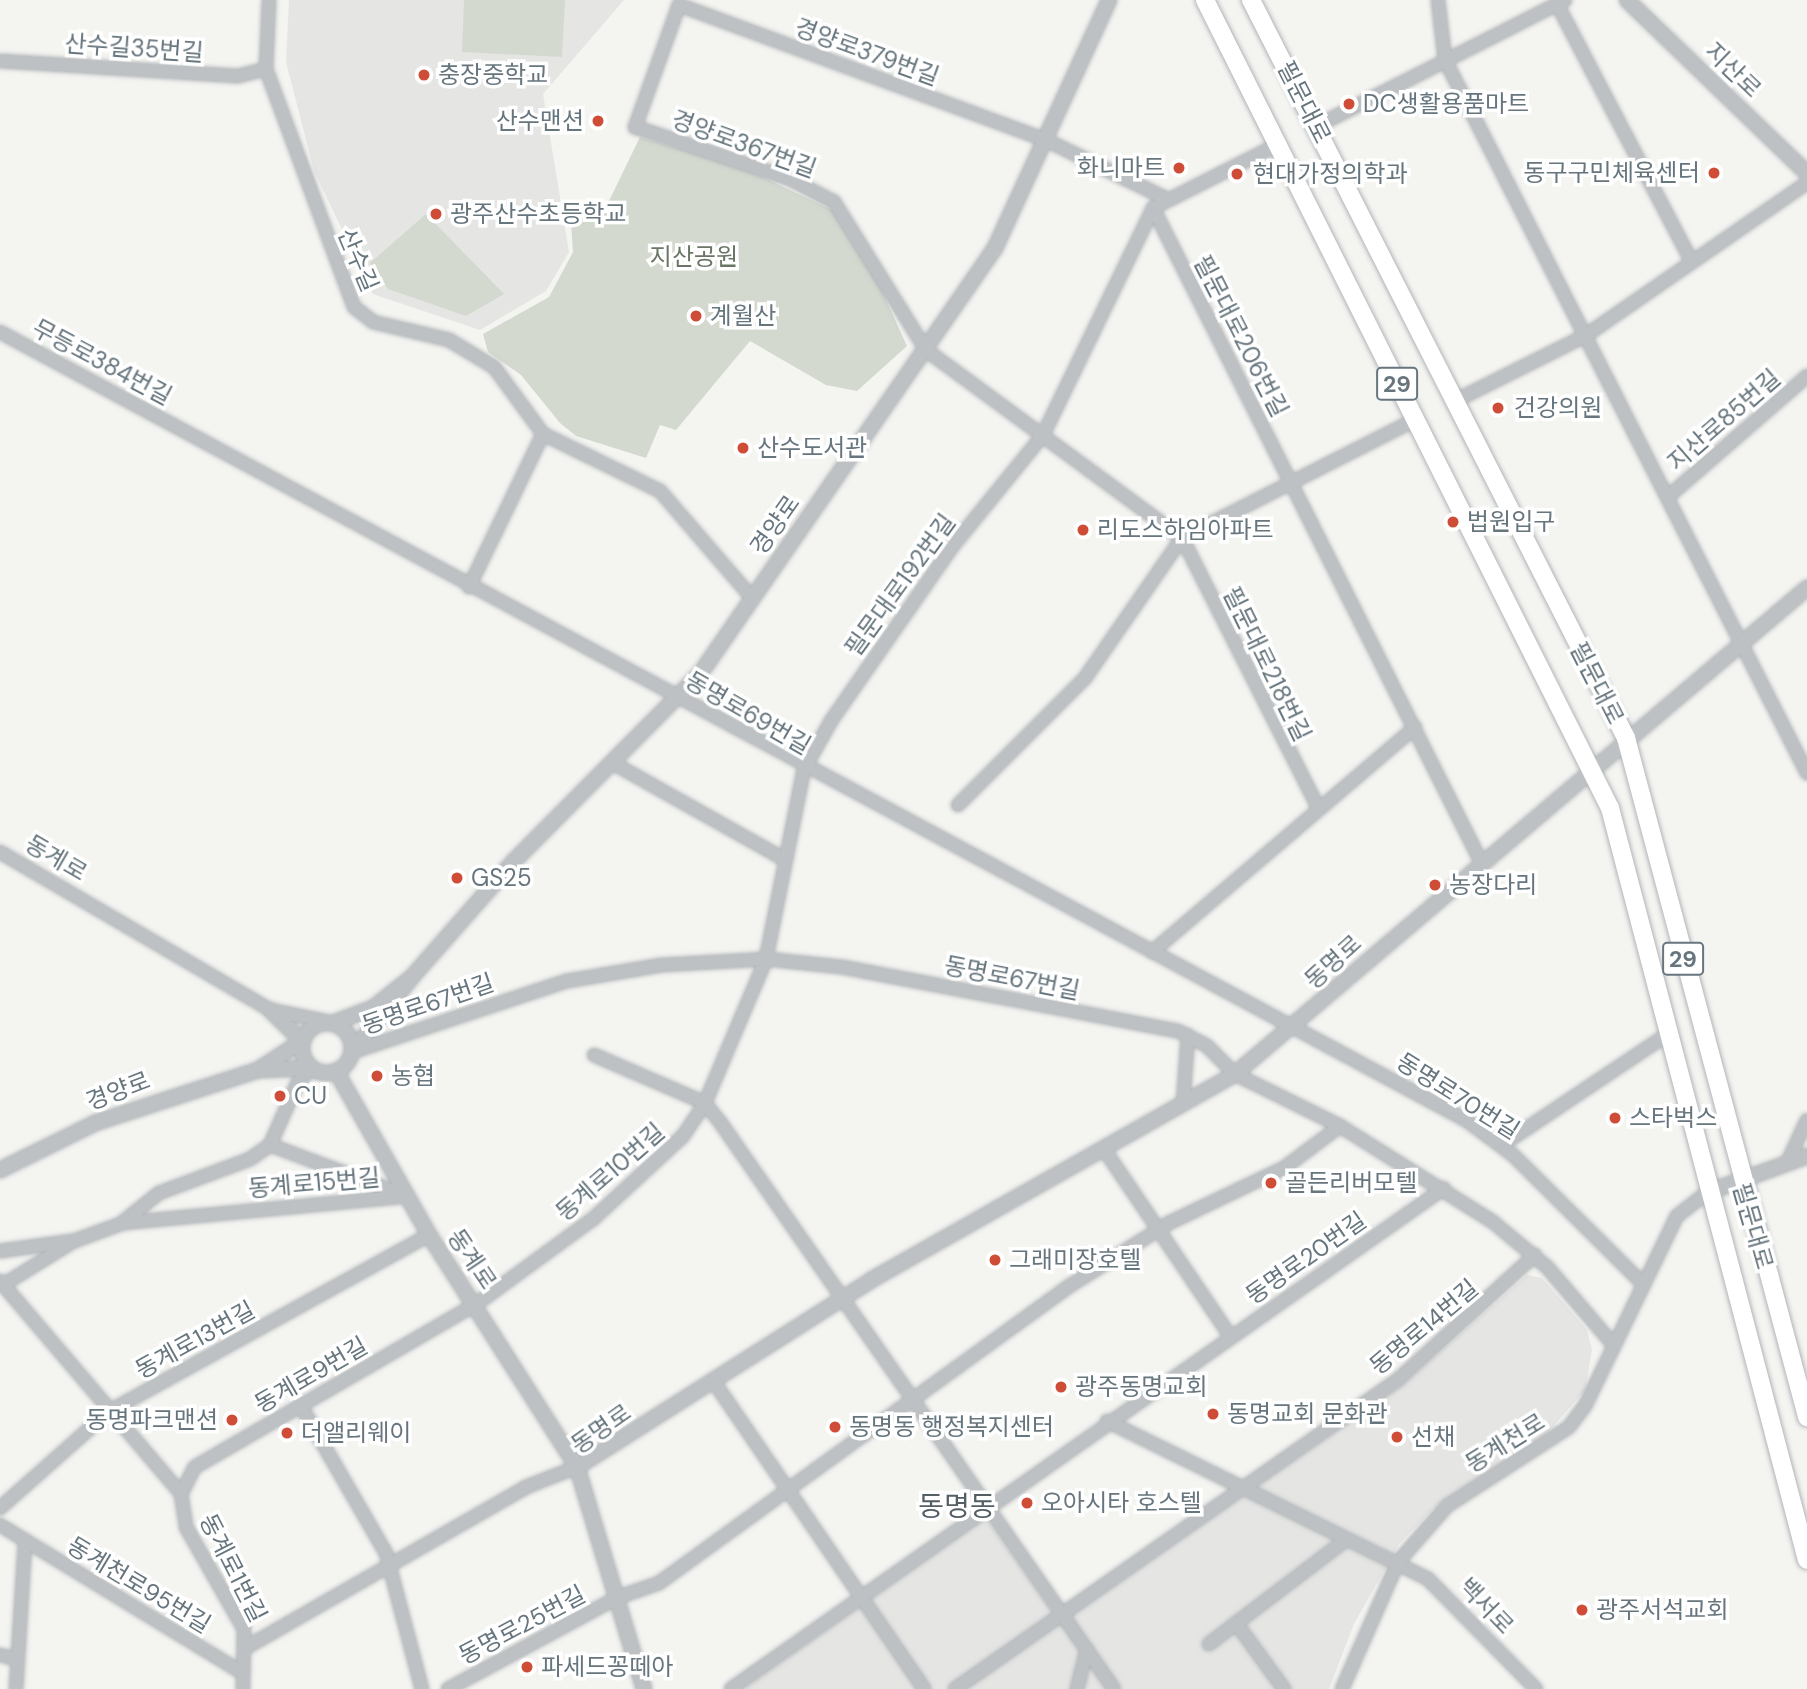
<!DOCTYPE html>
<meta charset="utf-8">
<style>
body{margin:0}
#map{position:relative;width:1807px;height:1689px;overflow:hidden;background:#f4f4f1;font-family:"DM Sans","Noto Sans KR",sans-serif}
div>[style]{position:absolute}
[style*='--x']{left:calc(var(--x)*1px);top:calc(var(--y)*1px);width:calc(var(--w)*1px);rotate:calc(var(--a)*1deg)}
.built>*{inset:0;background:#e5e5e4}
.green>*{inset:0;background:#d4d9d0}
.roads{filter:drop-shadow(0 0 2px #b1b5b8) drop-shadow(0 0 2px #b1b5b8)}
.minor>*{height:12px;margin:-6px;padding:0 6px;transform-origin:6px;border-radius:6px;background:#bec1c4}
.tertiary>*{height:14px;margin:-7px;padding:0 7px;transform-origin:7px;border-radius:7px;background:#bec1c4}
.tertiary>.ring{margin:-7px;padding:0;box-sizing:content-box;background:none;border:14px solid #bec1c4;border-radius:50%}
.primary>*{height:18px;margin:-9px;padding:0 9px;transform-origin:9px;border-radius:9px;background:#fff}
.dots>*{width:19px;height:19px;translate:-50% -50%;box-sizing:border-box;border:4px solid #fff;border-radius:50%}
span{translate:-50% -50%;white-space:nowrap;text-align:center;line-height:1.15;-webkit-text-stroke:7px #fff;paint-order:stroke}
.shield-label span{padding:2px 5px;background:#fff;border:2px solid;border-radius:5px;-webkit-text-stroke-width:0}
.shield-label{font-size:23px;color:#67767e;font-weight:700}
.street-label{font-size:24px;color:#67767e}
.poi-label{font-size:24px;color:#67767e}
.left{translate:0 -50%;text-align:left}
.right{translate:-100% -50%;text-align:right}
.park-label{font-size:24px;color:#6a7665}
.quarter-label{font-size:28px;color:#535e65}
</style>
<div id="map">
<div class="built">
<div style="clip-path:polygon(289px 0,624px 0,543px 94px,569px 252px,546px 291px,480px 330px,373px 294px,314px 171px,286px 62px)"></div>
<div style="clip-path:polygon(1527px 1275px,1542px 1278px,1587px 1330px,1592px 1350px,1585px 1390px,1543px 1438px,1433px 1509px,1399px 1544px,1354px 1624px,1329px 1689px,745px 1689px,979px 1521px,987px 1521px,1060px 1623px,1408px 1381px)"></div>
</div>
<div class="green">
<div style="clip-path:polygon(464px 0,565px 0,562px 57px,462px 52px)"></div>
<div style="clip-path:polygon(640px 137px,746px 169px,834px 211px,871px 267px,907px 346px,857px 391px,826px 385px,750px 341px,676px 430px,660px 425px,646px 458px,576px 436px,560px 423px,521px 375px,488px 352px,483px 334px,549px 297px,573px 252px,570px 208px,607px 205px)"></div>
<div style="clip-path:polygon(426px 214px,504px 294px,466px 316px,388px 289px,370px 263px)"></div>
</div>
<div class="roads">
<div class="minor">
<div style="--x:269;--y:0;--w:69;--a:92.5"></div>
<div style="--x:266;--y:69;--w:254;--a:69.7"></div>
<div style="--x:354;--y:307;--w:24;--a:38"></div>
<div style="--x:373;--y:322;--w:78;--a:13.3"></div>
<div style="--x:449;--y:340;--w:52;--a:31"></div>
<div style="--x:494;--y:367;--w:83;--a:53.8"></div>
<div style="--x:543;--y:434;--w:130;--a:26"></div>
<div style="--x:660;--y:491;--w:141;--a:49.3"></div>
<div style="--x:1438;--y:0;--w:60;--a:83.3"></div>
<div style="--x:1445;--y:60;--w:800;--a:63.08"></div>
<div style="--x:1557;--y:4;--w:291;--a:62.4"></div>
<div style="--x:679;--y:5;--w:130;--a:109.8"></div>
<div style="--x:635;--y:127;--w:163;--a:18.5"></div>
<div style="--x:790;--y:179;--w:50;--a:27.6"></div>
<div style="--x:834;--y:202;--w:174;--a:58.1"></div>
<div style="--x:926;--y:350;--w:318;--a:36.3"></div>
<div style="--x:1182;--y:538;--w:301;--a:63.2"></div>
<div style="--x:679;--y:5;--w:391;--a:20.2"></div>
<div style="--x:1046;--y:140;--w:132;--a:26"></div>
<div style="--x:0;--y:61;--w:238;--a:3.6"></div>
<div style="--x:238;--y:76;--w:29;--a:-14"></div>
<div style="--x:1317;--y:126;--w:278;--a:-26.9"></div>
<div style="--x:1153;--y:208;--w:732;--a:63.36"></div>
<div style="--x:0;--y:332;--w:1664;--a:28.26"></div>
<div style="--x:1466;--y:1120;--w:59;--a:36.7"></div>
<div style="--x:1513;--y:1155;--w:180;--a:44.8"></div>
<div style="--x:1455;--y:401;--w:145;--a:-26.6"></div>
<div style="--x:1585;--y:336;--w:270;--a:-34.6"></div>
<div style="--x:1669;--y:496;--w:183;--a:-41"></div>
<div style="--x:469;--y:587;--w:170;--a:-64.2"></div>
<div style="--x:611;--y:762;--w:196;--a:29.3"></div>
<div style="--x:958;--y:805;--w:180;--a:-45"></div>
<div style="--x:1085;--y:678;--w:170;--a:-55.3"></div>
<div style="--x:1182;--y:538;--w:261;--a:-26.9"></div>
<div style="--x:0;--y:852;--w:313;--a:30.3"></div>
<div style="--x:270;--y:1010;--w:60;--a:11.5"></div>
<div style="--x:1152;--y:952;--w:346;--a:-40.5"></div>
<div style="--x:352;--y:1052;--w:226;--a:-18.3"></div>
<div style="--x:567;--y:981;--w:96;--a:-9.6"></div>
<div style="--x:662;--y:965;--w:104;--a:-3.3"></div>
<div style="--x:766;--y:959;--w:76;--a:6"></div>
<div style="--x:842;--y:967;--w:342;--a:10.8"></div>
<div style="--x:1178;--y:1031;--w:33;--a:27"></div>
<div style="--x:1207;--y:1046;--w:40;--a:45"></div>
<div style="--x:1235;--y:1074;--w:117;--a:26.3"></div>
<div style="--x:1340;--y:1126;--w:181;--a:32.1"></div>
<div style="--x:1493;--y:1222;--w:70;--a:39.8"></div>
<div style="--x:1547;--y:1267;--w:99;--a:49.5"></div>
<div style="--x:594;--y:1055;--w:121;--a:23.4"></div>
<div style="--x:705;--y:1103;--w:24;--a:52"></div>
<div style="--x:720;--y:1122;--w:690;--a:55.21"></div>
<div style="--x:1183;--y:1104;--w:69;--a:-85.9"></div>
<div style="--x:270;--y:1145;--w:140;--a:20.5"></div>
<div style="--x:270;--y:1145;--w:67;--a:-66.1"></div>
<div style="--x:297;--y:1084;--w:22;--a:-47"></div>
<div style="--x:1502;--y:1145;--w:201;--a:-33.8"></div>
<div style="--x:1104;--y:1149;--w:225;--a:56"></div>
<div style="--x:1787;--y:1163;--w:47;--a:-65.1"></div>
<div style="--x:123;--y:1222;--w:46;--a:-38.9"></div>
<div style="--x:159;--y:1193;--w:97;--a:-20.5"></div>
<div style="--x:250;--y:1159;--w:24;--a:-35"></div>
<div style="--x:0;--y:1251;--w:73;--a:-7.9"></div>
<div style="--x:0;--y:1281;--w:280;--a:49.6"></div>
<div style="--x:181;--y:1494;--w:33;--a:81"></div>
<div style="--x:186;--y:1527;--w:117;--a:60.4"></div>
<div style="--x:244;--y:1629;--w:60;--a:91"></div>
<div style="--x:3;--y:1285;--w:84;--a:-31.8"></div>
<div style="--x:74;--y:1241;--w:52;--a:-20.2"></div>
<div style="--x:123;--y:1223;--w:284;--a:-5.4"></div>
<div style="--x:714;--y:1382;--w:372;--a:55.6"></div>
<div style="--x:301;--y:1406;--w:170;--a:60"></div>
<div style="--x:386;--y:1553;--w:141;--a:75.2"></div>
<div style="--x:1107;--y:1421;--w:358;--a:26.2"></div>
<div style="--x:1428;--y:1579;--w:154;--a:45.5"></div>
<div style="--x:181;--y:1494;--w:30;--a:-63"></div>
<div style="--x:195;--y:1467;--w:323;--a:-30.1"></div>
<div style="--x:475;--y:1305;--w:146;--a:-36.1"></div>
<div style="--x:593;--y:1219;--w:122;--a:-42.7"></div>
<div style="--x:683;--y:1136;--w:40;--a:-56"></div>
<div style="--x:705;--y:1103;--w:156;--a:-67"></div>
<div style="--x:766;--y:959;--w:194;--a:-78.7"></div>
<div style="--x:804;--y:769;--w:55;--a:-60.6"></div>
<div style="--x:831;--y:721;--w:212;--a:-55.2"></div>
<div style="--x:952;--y:547;--w:144;--a:-50.9"></div>
<div style="--x:1043;--y:435;--w:252;--a:-64.1"></div>
<div style="--x:1153;--y:208;--w:139;--a:-26.9"></div>
<div style="--x:0;--y:1508;--w:144;--a:-41.6"></div>
<div style="--x:108;--y:1412;--w:367;--a:-28.9"></div>
<div style="--x:0;--y:1525;--w:284;--a:31.4"></div>
<div style="--x:1236;--y:1623;--w:82;--a:54"></div>
<div style="--x:1209;--y:1644;--w:173;--a:-37.3"></div>
<div style="--x:247;--y:1647;--w:322;--a:-29.8"></div>
<div style="--x:526;--y:1487;--w:55;--a:-21.4"></div>
<div style="--x:0;--y:1655;--w:17;--a:13"></div>
<div style="--x:16;--y:1689;--w:149;--a:-86.5"></div>
<div style="--x:448;--y:1689;--w:191;--a:-28.4"></div>
<div style="--x:616;--y:1598;--w:46;--a:-19.2"></div>
<div style="--x:659;--y:1583;--w:505;--a:-35.89"></div>
<div style="--x:1068;--y:1287;--w:120;--a:-32.4"></div>
<div style="--x:1169;--y:1223;--w:127;--a:-25.6"></div>
<div style="--x:1284;--y:1168;--w:70;--a:-36.9"></div>
<div style="--x:731;--y:1689;--w:871;--a:-35.09"></div>
<div style="--x:955;--y:1689;--w:542;--a:-34.92"></div>
<div style="--x:1399;--y:1379;--w:184;--a:-42.4"></div>
<div style="--x:1077;--y:1689;--w:41;--a:-76"></div>
<div style="--x:1342;--y:1689;--w:139;--a:-66.2"></div>
<div style="--x:1398;--y:1562;--w:74;--a:-48.8"></div>
<div style="--x:1447;--y:1506;--w:145;--a:-32.9"></div>
<div style="--x:1569;--y:1427;--w:26;--a:-53"></div>
<div style="--x:1585;--y:1406;--w:211;--a:-64.2"></div>
<div style="--x:1677;--y:1216;--w:37;--a:-38"></div>
</div>
<div class="tertiary">
<div style="--x:1627;--y:0;--w:250;--a:43.9"></div>
<div style="--x:412;--y:977;--w:154;--a:-48.7"></div>
<div style="--x:514;--y:861;--w:264;--a:-45.2"></div>
<div style="--x:700;--y:674;--w:518;--a:-55.3"></div>
<div style="--x:995;--y:248;--w:273;--a:-65.3"></div>
<div style="--x:270;--y:1010;--w:45;--a:44.1"></div>
<div style="--x:302;--y:1041;--w:53;--a:146.6"></div>
<div style="--x:258;--y:1070;--w:54;--a:-2.1"></div>
<div class="ring" style="left:302px;top:1023px;width:36px;height:36px"></div>
<div style="--x:333;--y:1023;--w:43;--a:-20.6"></div>
<div style="--x:373;--y:1008;--w:50;--a:-38.5"></div>
<div style="--x:412;--y:977;--w:96;--a:128.7"></div>
<div style="--x:336;--y:1071;--w:189;--a:60.4"></div>
<div style="--x:429;--y:1235;--w:275;--a:57.5"></div>
<div style="--x:577;--y:1467;--w:232;--a:73.2"></div>
<div style="--x:0;--y:1170;--w:106;--a:-26.3"></div>
<div style="--x:95;--y:1123;--w:171;--a:-18"></div>
<div style="--x:1706;--y:1193;--w:108;--a:-20.1"></div>
<div style="--x:577;--y:1467;--w:351;--a:-32.4"></div>
<div style="--x:873;--y:1279;--w:416;--a:-29.5"></div>
<div style="--x:1235;--y:1074;--w:751;--a:-40.35"></div>
</div>
<div class="primary">
<div style="--x:1205;--y:0;--w:904;--a:63.38"></div>
<div style="--x:1610;--y:808;--w:777;--a:75.32"></div>
<div style="--x:1251;--y:0;--w:828;--a:63.06"></div>
<div style="--x:1626;--y:738;--w:703;--a:75.07"></div>
</div>
</div>
<div class="dots">
<div style="left:424px;top:75px;background:#cf4c36"></div>
<div style="left:1349px;top:104px;background:#cf4c36"></div>
<div style="left:598px;top:121px;background:#cf4c36"></div>
<div style="left:1179px;top:168px;background:#cf4c36"></div>
<div style="left:1714px;top:173px;background:#cf4c36"></div>
<div style="left:1237px;top:174px;background:#cf4c36"></div>
<div style="left:436px;top:214px;background:#cf4c36"></div>
<div style="left:696px;top:316px;background:#cf4c36"></div>
<div style="left:1498px;top:408px;background:#cf4c36"></div>
<div style="left:743px;top:448px;background:#cf4c36"></div>
<div style="left:1453px;top:522px;background:#cf4c36"></div>
<div style="left:1083px;top:530px;background:#cf4c36"></div>
<div style="left:457px;top:878px;background:#cf4c36"></div>
<div style="left:1435px;top:885px;background:#cf4c36"></div>
<div style="left:377px;top:1076px;background:#cf4c36"></div>
<div style="left:280px;top:1096px;background:#cf4c36"></div>
<div style="left:1615px;top:1118px;background:#cf4c36"></div>
<div style="left:1271px;top:1183px;background:#cf4c36"></div>
<div style="left:995px;top:1260px;background:#cf4c36"></div>
<div style="left:1061px;top:1387px;background:#cf4c36"></div>
<div style="left:1213px;top:1414px;background:#cf4c36"></div>
<div style="left:232px;top:1420px;background:#cf4c36"></div>
<div style="left:835px;top:1427px;background:#cf4c36"></div>
<div style="left:287px;top:1433px;background:#cf4c36"></div>
<div style="left:1397px;top:1437px;background:#cf4c36"></div>
<div style="left:1027px;top:1503px;background:#cf4c36"></div>
<div style="left:1582px;top:1610px;background:#cf4c36"></div>
<div style="left:527px;top:1667px;background:#cf4c36"></div>
</div>
<div class="shield-label">
<span style="left:1397px;top:384px">29</span>
<span style="left:1683px;top:959px">29</span>
</div>
<div class="street-label">
<span style="left:134px;top:48px;rotate:4deg">산수길35번길</span>
<span style="left:867px;top:52px;rotate:20deg">경양로379번길</span>
<span style="left:1733px;top:70px;rotate:44deg">지산로</span>
<span style="left:1304px;top:102px;rotate:63deg">필문대로</span>
<span style="left:744px;top:144px;rotate:20deg">경양로367번길</span>
<span style="left:358px;top:260px;rotate:67deg">산수길</span>
<span style="left:1241px;top:336px;rotate:63deg">필문대로206번길</span>
<span style="left:102px;top:362px;rotate:28deg">무등로384번길</span>
<span style="left:1724px;top:420px;rotate:-41deg">지산로85번길</span>
<span style="left:775px;top:525px;rotate:-55deg">경양로</span>
<span style="left:900px;top:585px;rotate:-54deg">필문대로192번길</span>
<span style="left:1267px;top:664px;rotate:64deg">필문대로218번길</span>
<span style="left:1597px;top:683px;rotate:63deg">필문대로</span>
<span style="left:748px;top:713px;rotate:30deg">동명로69번길</span>
<span style="left:56px;top:858px;rotate:30deg">동계로</span>
<span style="left:1333px;top:962px;rotate:-42deg">동명로</span>
<span style="left:1012px;top:978px;rotate:11deg">동명로67번길</span>
<span style="left:428px;top:1004px;rotate:-19deg">동명로67번길</span>
<span style="left:118px;top:1091px;rotate:-21deg">경양로</span>
<span style="left:1458px;top:1096px;rotate:32deg">동명로70번길</span>
<span style="left:610px;top:1172px;rotate:-41deg">동계로10번길</span>
<span style="left:314px;top:1183px;rotate:-5deg">동계로15번길</span>
<span style="left:1753px;top:1226px;rotate:74deg">필문대로</span>
<span style="left:1306px;top:1258px;rotate:-35deg">동명로20번길</span>
<span style="left:472px;top:1259px;rotate:56deg">동계로</span>
<span style="left:1424px;top:1327px;rotate:-40deg">동명로14번길</span>
<span style="left:195px;top:1340px;rotate:-29deg">동계로13번길</span>
<span style="left:311px;top:1375px;rotate:-30deg">동계로9번길</span>
<span style="left:601px;top:1429px;rotate:-35deg">동명로</span>
<span style="left:1505px;top:1443px;rotate:-32deg">동계천로</span>
<span style="left:233px;top:1568px;rotate:63deg">동계로1번길</span>
<span style="left:139px;top:1585px;rotate:31deg">동계천로95번길</span>
<span style="left:1486px;top:1606px;rotate:46deg">백서로</span>
<span style="left:522px;top:1625px;rotate:-28deg">동명로25번길</span>
</div>
<div class="poi-label">
<span class="left" style="left:438px;top:75px">충장중학교</span>
<span class="left" style="left:1363px;top:104px">DC생활용품마트</span>
<span class="right" style="left:584px;top:121px">산수맨션</span>
<span class="right" style="left:1165px;top:168px">화니마트</span>
<span class="right" style="left:1700px;top:173px">동구구민체육센터</span>
<span class="left" style="left:1253px;top:174px">현대가정의학과</span>
<span class="left" style="left:450px;top:214px">광주산수초등학교</span>
<span class="left" style="left:710px;top:316px">계월산</span>
<span class="left" style="left:1514px;top:408px">건강의원</span>
<span class="left" style="left:757px;top:448px">산수도서관</span>
<span class="left" style="left:1467px;top:522px">법원입구</span>
<span class="left" style="left:1097px;top:530px">리도스하임아파트</span>
<span class="left" style="left:471px;top:878px">GS25</span>
<span class="left" style="left:1449px;top:885px">농장다리</span>
<span class="left" style="left:391px;top:1076px">농협</span>
<span class="left" style="left:294px;top:1096px">CU</span>
<span class="left" style="left:1629px;top:1118px">스타벅스</span>
<span class="left" style="left:1285px;top:1183px">골든리버모텔</span>
<span class="left" style="left:1009px;top:1260px">그래미장호텔</span>
<span class="left" style="left:1075px;top:1387px">광주동명교회</span>
<span class="left" style="left:1227px;top:1414px">동명교회 문화관</span>
<span class="right" style="left:218px;top:1420px">동명파크맨션</span>
<span class="left" style="left:849px;top:1427px">동명동 행정복지센터</span>
<span class="left" style="left:301px;top:1433px">더앨리웨이</span>
<span class="left" style="left:1411px;top:1437px">선채</span>
<span class="left" style="left:1041px;top:1503px">오아시타 호스텔</span>
<span class="left" style="left:1596px;top:1610px">광주서석교회</span>
<span class="left" style="left:541px;top:1667px">파세드꽁떼아</span>
</div>
<div class="park-label">
<span style="left:694px;top:257px">지산공원</span>
</div>
<div class="quarter-label">
<span style="left:957px;top:1507px">동명동</span>
</div>
</div>
